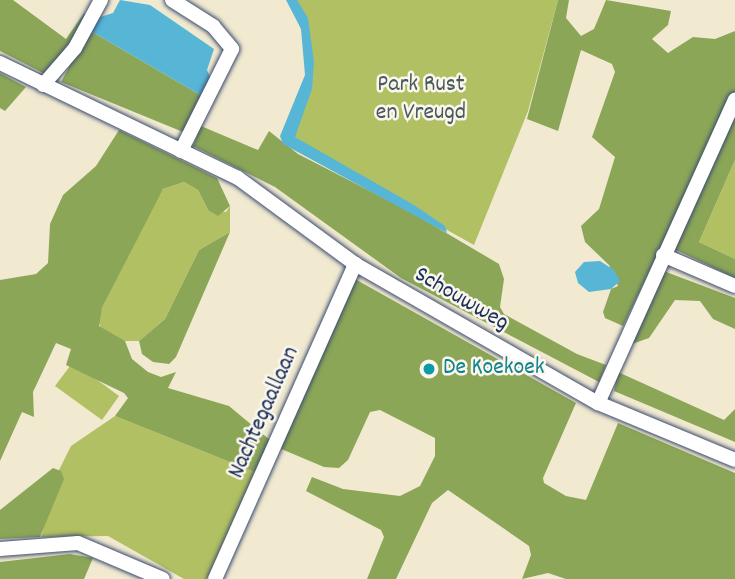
<!DOCTYPE html>
<style>
body{margin:0}
#map{position:relative;width:735px;height:579px;overflow:hidden;background:#f1ead1;font-family:Dekko,sans-serif}
div>[style]{position:absolute}
[style*='--x']{left:calc(var(--x)*1px);top:calc(var(--y)*1px);width:calc(var(--w)*1px);rotate:calc(var(--a)*1deg)}
.green>*{inset:0;background:#b1c062}
.forest>*{inset:0;background:#8ca658}
.water>*{inset:0;background:#57b6d6}
.roads{filter:drop-shadow(0 0 2px #3b4b6f) drop-shadow(0 0 2px #3b4b6f)}
.minor>*{height:14px;margin:-7px;padding:0 7px;transform-origin:7px;border-radius:7px;background:#fff}
.dots>*{width:19px;height:19px;translate:-50% -50%;box-sizing:border-box;border:4px solid #fbf7ec;border-radius:50%}
span{translate:-50% -50%;white-space:nowrap;text-align:center;line-height:1.15;-webkit-text-stroke:5px #fbf7ec;paint-order:stroke}
.park-label{font-size:24px;color:#485a5f}
.street-label{font-size:24px;color:#1b2f5e}
.culture-label{font-size:24px;color:#0d838f}
.left{translate:0 -50%;text-align:left}
</style>
<div id="map">
<div class="green">
<div style="clip-path:polygon(291px 0,558px 0,528px 111px,474px 245px,291px 143px,310px 55px)"></div>
<div style="clip-path:polygon(735px 160px,735px 259px,699px 242px)"></div>
<div style="clip-path:polygon(184px 182px,198px 190px,208px 210px,226px 212px,230px 206px,230px 232px,199px 250px,165px 319px,139px 341px,125px 341px,102px 332px,98px 320px,102px 308px,157px 199px,163px 189px)"></div>
<div style="clip-path:polygon(73px 362px,119px 396px,102px 420px,55px 386px)"></div>
<div style="clip-path:polygon(115px 416px,255px 472px,207px 579px,184px 579px,108px 536px,41px 537px,59px 470px,71px 446px)"></div>
</div>
<div class="forest">
<div style="clip-path:polygon(0 0,13px 0,66px 39px,84px 13px,88px 16px,47px 75px,0 51px)"></div>
<div style="clip-path:polygon(558px 0,569px 0,566px 18px,581px 36px,594px 29px,606px 0,671px 11px,668px 25px,652px 39px,668px 53px,693px 37px,715px 39px,735px 31px,735px 93px,623px 326px,605px 318px,603px 312px,611px 289px,618px 286px,609px 265px,585px 242px,581px 226px,599px 209px,615px 157px,592px 137px,615px 72px,612px 64px,581px 50px,558px 131px,527px 119px)"></div>
<div style="clip-path:polygon(89px 30px,202px 96px,183px 132px,61px 82px)"></div>
<div style="clip-path:polygon(0 73px,26px 87px,5px 111px,0 108px)"></div>
<div style="clip-path:polygon(735px 109px,735px 160px,699px 242px,735px 259px,735px 278px,670px 247px)"></div>
<div style="clip-path:polygon(201px 126px,258px 150px,269px 131px,298px 154px,409px 211px,499px 264px,504px 279px,500px 307px,504px 314px,577px 354px,606px 365px,599px 382px,401px 278px,275px 187px,193px 146px)"></div>
<div style="clip-path:polygon(119px 130px,217px 178px,230px 206px,218px 216px,208px 210px,198px 190px,184px 182px,163px 189px,102px 308px,99px 326px,125px 341px,132px 359px,148px 372px,161px 377px,176px 372px,168px 388px,229px 406px,270px 440px,255px 472px,115px 416px,128px 398px,124px 393px,66px 365px,71px 349px,56px 343px,33px 392px,34px 417px,22px 412px,0 461px,0 280px,36px 274px,48px 263px,50px 224px,63px 195px,96px 166px)"></div>
<div style="clip-path:polygon(230px 232px,176px 357px,169px 364px,153px 362px,142px 354px,139px 341px,165px 319px,199px 250px)"></div>
<div style="clip-path:polygon(661px 270px,735px 298px,735px 329px,713px 319px,700px 301px,675px 300px,649px 338px,629px 345px)"></div>
<div style="clip-path:polygon(355px 279px,576px 403px,543px 478px,544px 483px,566px 496px,586px 500px,618px 423px,735px 473px,735px 579px,566px 579px,548px 573px,522px 579px,531px 555px,529px 546px,448px 490px,432px 503px,396px 579px,367px 579px,384px 537px,381px 530px,306px 491px,312px 477px,343px 489px,400px 496px,420px 486px,435px 456px,435px 438px,380px 410px,370px 412px,348px 460px,339px 468px,324px 467px,279px 448px)"></div>
<div style="clip-path:polygon(618px 372px,724px 420px,735px 409px,735px 442px,614px 391px)"></div>
<div style="clip-path:polygon(53px 468px,61px 471px,64px 479px,40px 537px,0 539px,0 510px)"></div>
<div style="clip-path:polygon(70px 554px,93px 558px,84px 579px,0 579px,0 562px)"></div>
</div>
<div class="water">
<div style="clip-path:polygon(120px 0,150px 5px,214px 49px,207px 70px,211px 79px,202px 96px,89px 30px,97px 18px,113px 13px)"></div>
<div style="clip-path:polygon(286px 0,297px 0,308px 18px,314px 62px,312px 89px,295px 137px,414px 205px,445px 226px,447px 233px,283px 144px,280px 136px,305px 75px,301px 29px)"></div>
<div style="clip-path:polygon(600px 261px,614px 270px,620px 281px,611px 289px,589px 292px,578px 283px,575px 272px,584px 262px)"></div>
</div>
<div class="roads">
<div class="minor">
<div style="--x:172;--y:0;--w:49;--a:32.4"></div>
<div style="--x:213;--y:26;--w:30;--a:50"></div>
<div style="--x:232;--y:49;--w:114;--a:116.6"></div>
<div style="--x:0;--y:63;--w:264;--a:25.8"></div>
<div style="--x:238;--y:178;--w:145;--a:36.3"></div>
<div style="--x:355;--y:264;--w:280;--a:29.8"></div>
<div style="--x:598;--y:403;--w:148;--a:22.6"></div>
<div style="--x:43;--y:85;--w:49;--a:-49.1"></div>
<div style="--x:75;--y:48;--w:55;--a:-61.6"></div>
<div style="--x:663;--y:255;--w:78;--a:23.3"></div>
<div style="--x:598;--y:403;--w:333;--a:-65.7"></div>
<div style="--x:0;--y:549;--w:78;--a:-4.4"></div>
<div style="--x:78;--y:543;--w:92;--a:23"></div>
<div style="--x:215;--y:579;--w:345;--a:-66"></div>
</div>
</div>
<div class="dots">
<div style="left:429px;top:369px;background:#0f9aa8"></div>
</div>
<div class="park-label">
<span style="left:421px;top:100px">Park Rust<br>en Vreugd</span>
</div>
<div class="street-label">
<span style="left:461px;top:300px;rotate:30deg">Schouwweg</span>
<span style="left:265px;top:413px;rotate:-66deg">Nachtegaallaan</span>
</div>
<div class="culture-label">
<span class="left" style="left:443px;top:369px">De Koekoek</span>
</div>
</div>
